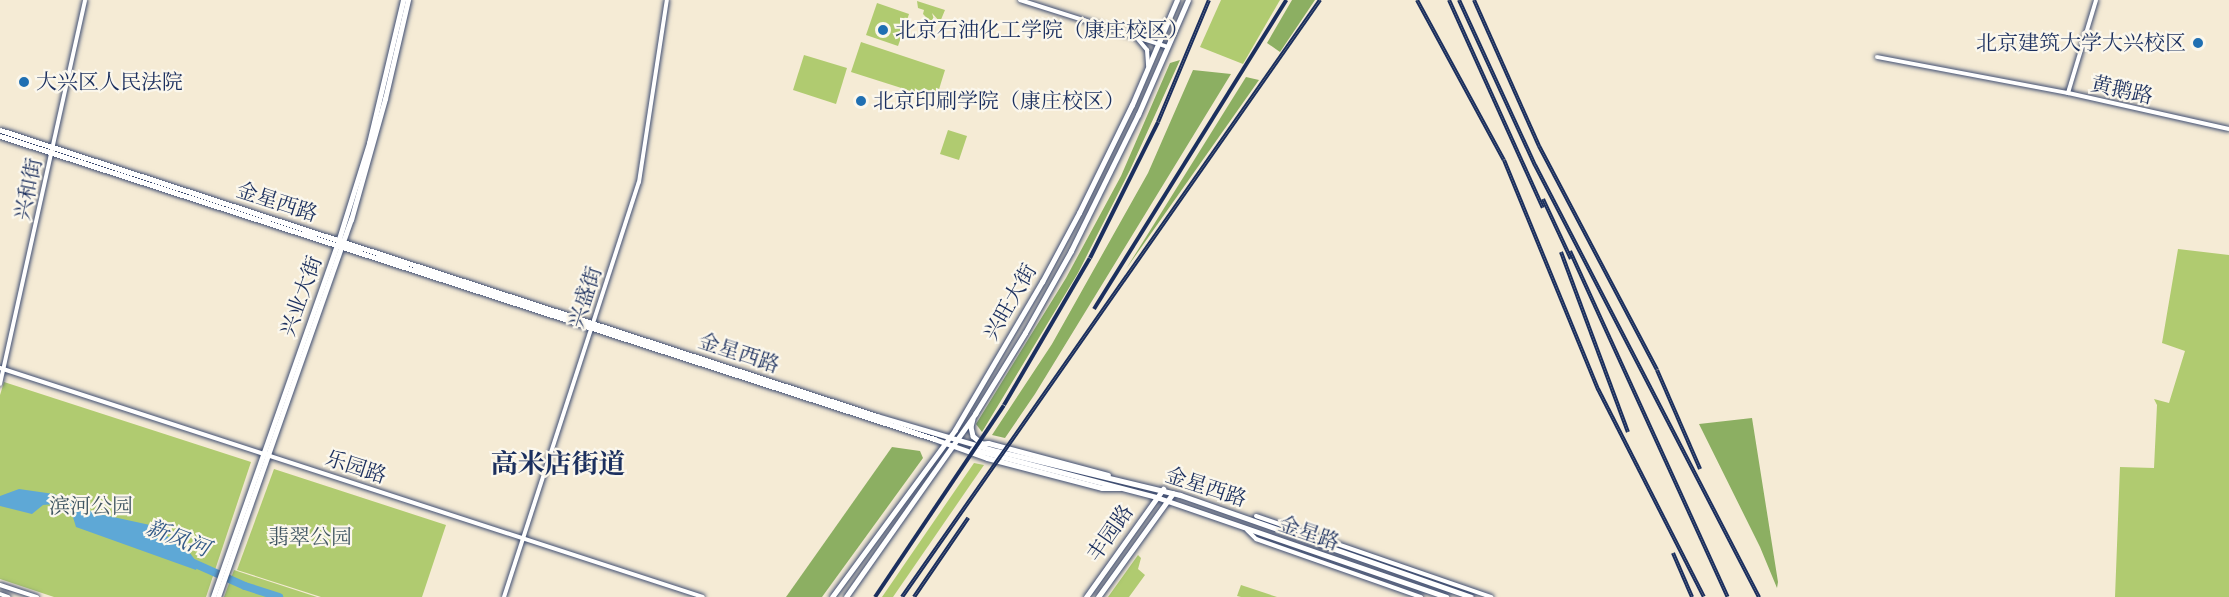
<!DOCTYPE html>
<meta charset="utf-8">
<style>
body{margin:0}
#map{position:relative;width:2229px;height:597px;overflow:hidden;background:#f5ebd5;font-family:"EB Garamond","Noto Serif SC",serif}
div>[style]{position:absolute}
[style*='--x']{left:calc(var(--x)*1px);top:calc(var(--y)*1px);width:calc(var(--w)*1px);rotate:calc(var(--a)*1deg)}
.green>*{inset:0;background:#b0cb70}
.forest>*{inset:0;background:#8caf62}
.water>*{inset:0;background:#5ea8d6}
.river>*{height:8px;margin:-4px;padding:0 4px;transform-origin:4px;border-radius:4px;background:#5ea8d6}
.roads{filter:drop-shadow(0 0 2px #3c4b70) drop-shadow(0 0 2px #3c4b70)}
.tertiary>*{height:4px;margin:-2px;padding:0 2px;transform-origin:2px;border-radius:2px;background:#fff}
.secondary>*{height:4.5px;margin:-2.25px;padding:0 2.25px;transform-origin:2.25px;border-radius:2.25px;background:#fff}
.primary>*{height:5px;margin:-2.5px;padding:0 2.5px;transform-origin:2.5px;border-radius:2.5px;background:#fff}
.rail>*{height:4px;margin-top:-2px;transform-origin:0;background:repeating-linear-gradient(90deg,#fbf7ec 0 4.5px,#1b2f5e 0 9px);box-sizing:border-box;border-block:2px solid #1b2f5e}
.dots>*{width:16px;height:16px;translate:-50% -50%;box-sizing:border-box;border:3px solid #fbf7ec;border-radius:50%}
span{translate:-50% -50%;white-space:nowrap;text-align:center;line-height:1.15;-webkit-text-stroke:4.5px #fbf7ec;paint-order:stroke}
.poi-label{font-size:21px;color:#1b2f5e}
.left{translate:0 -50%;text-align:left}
.right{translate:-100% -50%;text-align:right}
.street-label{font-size:21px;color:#1b2f5e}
.park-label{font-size:21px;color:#405662}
.water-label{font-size:22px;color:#325988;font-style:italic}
.district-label{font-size:27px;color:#1b2f5e;font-weight:700}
</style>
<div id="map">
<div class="green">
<div style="clip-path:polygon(1221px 0,1280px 0,1243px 64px,1200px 47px)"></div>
<div style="clip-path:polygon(917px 1px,945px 10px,940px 22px,932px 13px,935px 23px,930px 21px,923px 14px,924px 10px,918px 8px)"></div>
<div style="clip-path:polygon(877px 3px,909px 14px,898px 46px,866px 35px)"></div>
<div style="clip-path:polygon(861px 42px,945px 70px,936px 99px,851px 72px)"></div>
<div style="clip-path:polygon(804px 55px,847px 68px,836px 104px,793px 90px)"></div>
<div style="clip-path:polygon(948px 130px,967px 136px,959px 160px,940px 154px)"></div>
<div style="clip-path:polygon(2178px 249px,2229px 255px,2229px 597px,2115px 597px,2120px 467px,2154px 468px,2157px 405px,2154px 399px,2169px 403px,2185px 351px,2162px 343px)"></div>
<div style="clip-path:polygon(4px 382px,251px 462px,206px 597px,54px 597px,0 579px,0 395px)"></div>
<div style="clip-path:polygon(974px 463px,984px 465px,893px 597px,882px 597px)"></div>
<div style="clip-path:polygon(274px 469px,446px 525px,422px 597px,321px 597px,237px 570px)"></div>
<div style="clip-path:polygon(1138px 555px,1141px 558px,1138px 569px,1145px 575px,1129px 597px,1108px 597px)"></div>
<div style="clip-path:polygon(234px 570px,317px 597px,224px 597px)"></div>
<div style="clip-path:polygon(1241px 585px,1277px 597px,1241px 597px,1237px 596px)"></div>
</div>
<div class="forest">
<div style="clip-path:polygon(1292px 0,1315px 0,1280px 52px,1267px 43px)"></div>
<div style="clip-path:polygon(1180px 60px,1130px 170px,1078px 273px,982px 432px,976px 424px,1066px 278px,1121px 176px,1170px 63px)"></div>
<div style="clip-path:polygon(1193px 70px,1231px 74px,1035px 394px,1005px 438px,992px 435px,1052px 344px,1148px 173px)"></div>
<div style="clip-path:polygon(1246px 77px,1259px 80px,1126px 269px)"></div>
<div style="clip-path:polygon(1752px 418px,1778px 582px,1777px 588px,1760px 547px,1699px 424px)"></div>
<div style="clip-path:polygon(892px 447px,920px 451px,923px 458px,822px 597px,786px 597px)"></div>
</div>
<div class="water">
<div style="clip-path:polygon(19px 489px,54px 494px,95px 513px,150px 525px,187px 549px,198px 564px,196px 570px,76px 527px,72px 514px,54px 504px,43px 505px,32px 514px,0 506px,0 496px)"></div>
</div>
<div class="river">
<div style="--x:189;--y:561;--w:61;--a:24.1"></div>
<div style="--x:245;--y:586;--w:36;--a:18"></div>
</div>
<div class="roads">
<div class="tertiary">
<div style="--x:1020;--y:0;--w:155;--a:17.6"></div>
<div style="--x:1141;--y:37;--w:16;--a:-15"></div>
<div style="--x:1156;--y:33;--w:16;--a:-45"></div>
<div style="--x:1137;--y:38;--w:16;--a:50"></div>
<div style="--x:1147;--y:50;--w:16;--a:86"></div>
<div style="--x:1877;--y:57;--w:194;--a:10.7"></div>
<div style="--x:2068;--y:93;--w:165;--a:12.6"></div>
<div style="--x:2068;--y:93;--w:97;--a:-73.2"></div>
<div style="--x:0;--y:368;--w:739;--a:18.04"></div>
<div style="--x:0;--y:384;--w:393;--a:-77.5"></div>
<div style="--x:1256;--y:516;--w:249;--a:19"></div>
<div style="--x:1247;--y:530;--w:13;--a:45"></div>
<div style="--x:1256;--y:539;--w:175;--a:19.4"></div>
<div style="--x:0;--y:585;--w:39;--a:18"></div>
<div style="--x:0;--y:594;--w:9;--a:21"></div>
<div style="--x:504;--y:597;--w:436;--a:-72"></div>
<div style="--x:639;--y:182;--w:184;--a:-81.3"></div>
</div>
<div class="secondary">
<div style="--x:973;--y:419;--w:8;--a:104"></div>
<div style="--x:971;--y:427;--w:9;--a:77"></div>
<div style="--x:973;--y:436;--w:13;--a:39"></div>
<div style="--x:213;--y:597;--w:380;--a:-70.6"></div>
<div style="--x:339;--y:239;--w:101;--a:-72.6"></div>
<div style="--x:369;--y:143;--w:147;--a:-76.6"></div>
<div style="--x:218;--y:597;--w:400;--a:-70.6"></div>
<div style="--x:351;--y:220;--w:126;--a:-74.3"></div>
<div style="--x:385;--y:99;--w:102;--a:-76.9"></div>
<div style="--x:832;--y:597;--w:207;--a:-53.6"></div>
<div style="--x:955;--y:430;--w:172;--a:-59.6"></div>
<div style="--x:1042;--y:282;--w:78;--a:-61.8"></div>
<div style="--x:1079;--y:213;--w:120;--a:-63.9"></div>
<div style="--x:1132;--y:105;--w:114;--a:-66.8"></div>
<div style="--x:846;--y:597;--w:224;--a:-54.8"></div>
<div style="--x:975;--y:414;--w:95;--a:-58.3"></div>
<div style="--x:1025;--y:333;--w:94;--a:-60.7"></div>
<div style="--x:1071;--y:251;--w:152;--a:-63.8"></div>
<div style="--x:1138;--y:115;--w:125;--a:-66.5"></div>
</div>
<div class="primary">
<div style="--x:0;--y:130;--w:922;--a:18.06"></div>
<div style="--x:877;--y:416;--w:125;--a:16.3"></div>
<div style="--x:997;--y:451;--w:188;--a:13.5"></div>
<div style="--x:1180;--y:495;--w:308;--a:19.3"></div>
<div style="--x:0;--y:136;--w:982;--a:17.97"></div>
<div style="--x:934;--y:439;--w:56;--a:19.7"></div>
<div style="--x:987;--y:458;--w:119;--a:14.6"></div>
<div style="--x:1102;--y:488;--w:18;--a:0"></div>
<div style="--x:978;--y:444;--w:10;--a:-6"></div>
<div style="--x:988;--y:443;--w:124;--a:14.9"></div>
<div style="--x:972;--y:449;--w:190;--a:14.6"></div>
<div style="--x:1156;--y:497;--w:307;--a:19"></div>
<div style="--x:1086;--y:597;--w:133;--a:-54.5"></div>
<div style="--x:1098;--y:597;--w:128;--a:-54.2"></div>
</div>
</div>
<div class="rail">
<div style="--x:1417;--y:0;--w:182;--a:61.5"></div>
<div style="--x:1504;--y:160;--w:248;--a:67.7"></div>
<div style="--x:1598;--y:389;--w:233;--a:63"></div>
<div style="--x:1449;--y:0;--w:228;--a:65.7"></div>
<div style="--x:1459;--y:0;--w:182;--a:65.3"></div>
<div style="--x:1535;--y:165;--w:487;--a:62.6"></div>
<div style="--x:1474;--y:0;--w:160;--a:66"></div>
<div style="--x:1539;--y:146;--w:253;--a:62.2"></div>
<div style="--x:1657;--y:370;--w:108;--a:66.5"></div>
<div style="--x:1543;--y:199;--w:66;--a:65"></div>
<div style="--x:1570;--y:251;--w:380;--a:65.5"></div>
<div style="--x:1561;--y:252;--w:192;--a:69.6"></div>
<div style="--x:1094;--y:309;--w:364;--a:-58.1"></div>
<div style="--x:1673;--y:553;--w:48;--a:66.6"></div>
<div style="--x:875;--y:597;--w:231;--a:-56.1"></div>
<div style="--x:1004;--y:405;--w:170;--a:-59.7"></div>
<div style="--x:1090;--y:258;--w:152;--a:-63.4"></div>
<div style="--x:1158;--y:122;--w:132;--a:-67.3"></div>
<div style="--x:902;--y:597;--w:729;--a:-55"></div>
<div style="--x:914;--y:597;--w:96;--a:-55.6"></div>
</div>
<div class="dots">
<div style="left:883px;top:30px;background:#1f6fb2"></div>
<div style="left:2198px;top:43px;background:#1f6fb2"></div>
<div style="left:24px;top:82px;background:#1f6fb2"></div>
<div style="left:861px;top:101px;background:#1f6fb2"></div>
</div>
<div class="poi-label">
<span class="left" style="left:895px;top:30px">北京石油化工学院（康庄校区）</span>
<span class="right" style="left:2186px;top:43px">北京建筑大学大兴校区</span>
<span class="left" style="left:36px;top:82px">大兴区人民法院</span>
<span class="left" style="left:873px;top:101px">北京印刷学院（康庄校区）</span>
</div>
<div class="street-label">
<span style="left:2122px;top:90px;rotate:13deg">黄鹅路</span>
<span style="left:28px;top:189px;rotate:-78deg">兴和街</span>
<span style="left:277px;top:202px;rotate:18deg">金星西路</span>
<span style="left:301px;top:296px;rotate:-70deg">兴业大街</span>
<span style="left:585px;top:297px;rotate:-72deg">兴盛街</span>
<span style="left:1010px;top:302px;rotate:-60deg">兴旺大街</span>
<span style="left:739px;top:353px;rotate:18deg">金星西路</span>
<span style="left:356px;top:467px;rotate:18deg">乐园路</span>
<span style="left:1206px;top:487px;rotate:18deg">金星西路</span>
<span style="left:1110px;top:533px;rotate:-55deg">丰园路</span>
<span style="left:1309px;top:533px;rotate:19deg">金星路</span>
</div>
<div class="park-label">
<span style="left:91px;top:506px">滨河公园</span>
<span style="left:310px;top:537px">翡翠公园</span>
</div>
<div class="water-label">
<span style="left:178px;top:538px;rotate:21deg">新凤河</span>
</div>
<div class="district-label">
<span style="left:558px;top:464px">高米店街道</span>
</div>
</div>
